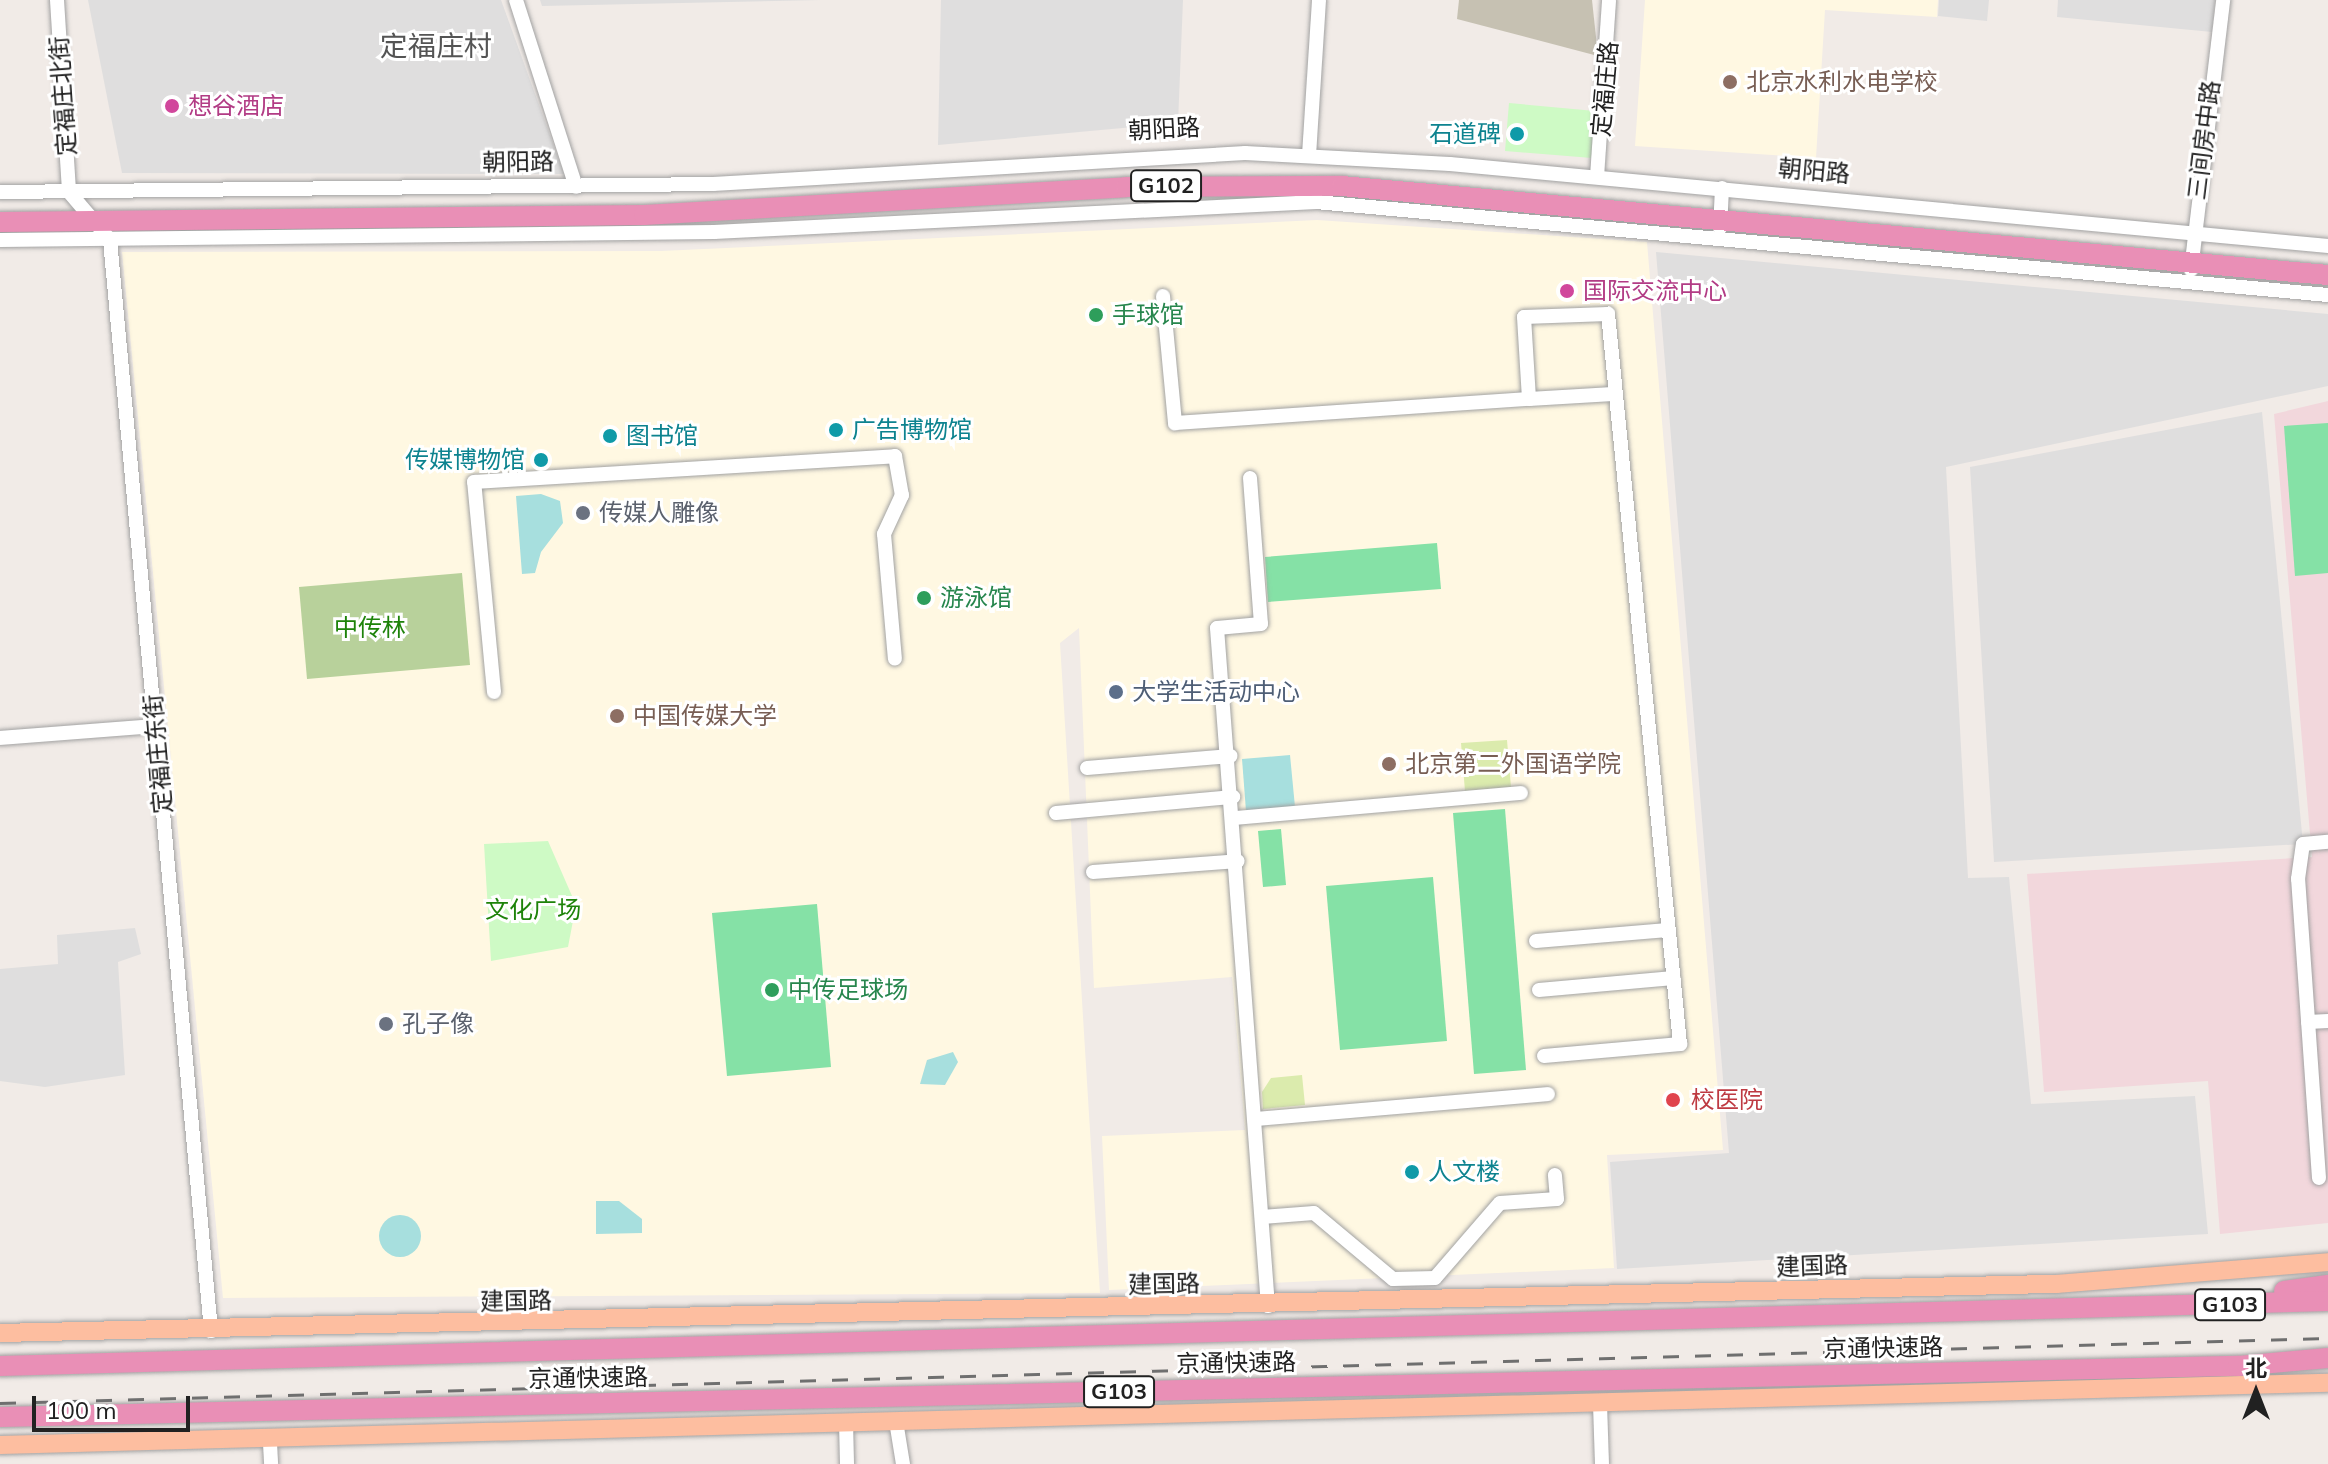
<!DOCTYPE html>
<meta charset="utf-8">
<style>
body{margin:0}
#map{position:relative;width:2328px;height:1464px;overflow:hidden;background:#f1ebe7;font-family:Mulish,"Noto Sans SC",sans-serif}
div>[style]{position:absolute}
[style*='--x']{left:calc(var(--x)*1px);top:calc(var(--y)*1px);width:calc(var(--w)*1px);rotate:calc(var(--a)*1deg)}
.residential>*{inset:0;background:#dfdede}
.commercial>*{inset:0;background:#f2d7dc}
.education>*{inset:0;background:#fff8e2}
.construction>*{inset:0;background:#c6c1b2}
.grass>*{inset:0;background:#dbebad}
.forest>*{inset:0;background:#b8d19b}
.park>*{inset:0;background:#cefac5}
.pitch>*{inset:0;background:#85e1a6}
.water>*{inset:0;background:#a7dfde}
.round{border-radius:50%}
.roads{filter:drop-shadow(0 0 2px #a2a2a2) drop-shadow(0 0 2px #a2a2a2)}
.minor>*{height:14px;margin:-7px;padding:0 7px;transform-origin:7px;border-radius:7px;background:#fff}
.major>*{height:18px;margin:-9px;padding:0 9px;transform-origin:9px;border-radius:9px;background:#fdbea0}
.highway>*{height:20px;margin:-10px;padding:0 10px;transform-origin:10px;border-radius:10px;background:#e98fb6}
.rail>*{height:3px;margin-top:-1.5px;transform-origin:0;background:repeating-linear-gradient(90deg,#6f6f6f 0 16px,transparent 0 32px)}
.dots>*{width:22px;height:22px;translate:-50% -50%;box-sizing:border-box;border:4px solid #fff;border-radius:50%}
span{translate:-50% -50%;white-space:nowrap;text-align:center;line-height:1.15;-webkit-text-stroke:6px #fff;paint-order:stroke}
.shield-label span{padding:2px 6px;background:#fff;border:2px solid;border-radius:6px;-webkit-text-stroke-width:0}
.shield-label{font-size:22px;color:#212121;font-weight:700}
.education-label{font-size:24px;color:#785e54}
.left{translate:0 -50%;text-align:left}
.street-label{font-size:24px;color:#212121}
.hotel-label{font-size:24px;color:#b23c85}
.culture-label{font-size:24px;color:#0d838f}
.right{translate:-100% -50%;text-align:right}
.leisure-label{font-size:24px;color:#27864d}
.worship-label{font-size:24px;color:#5b616d}
.park-label{font-size:24px;color:#1e830a}
.service-label{font-size:24px;color:#4e5e75}
.health-label{font-size:24px;color:#be3a42}
.quarter-label{font-size:28px;color:#545454}
.north{position:absolute;left:2216px;top:1352px;width:80px;height:80px;-webkit-text-stroke:6px #fff;paint-order:stroke;rotate:0deg;font-size:22px;font-weight:700;line-height:32px;text-align:center;color:#212121}
.north::after{content:'';display:block;margin:auto;width:28px;height:36px;background:#212121;clip-path:polygon(50% 0,100% 100%,50% 72%,0 100%)}
.scale{position:absolute;left:32px;top:1396px;width:158px;height:36px;box-sizing:border-box;border:4px solid #212121;border-top:0;padding-left:10px;font-size:24px;line-height:28px;white-space:nowrap;color:#212121;-webkit-text-stroke:6px #fff;paint-order:stroke}
</style>
<div id="map">
<div class="residential">
<div style="clip-path:polygon(88px 0,501px 0,564px 174px,122px 173px)"></div>
<div style="clip-path:polygon(540px 0,821px 0,542px 6px)"></div>
<div style="clip-path:polygon(941px 0,1183px 0,1178px 123px,938px 145px)"></div>
<div style="clip-path:polygon(1939px 0,1989px 0,1987px 21px,1938px 16px)"></div>
<div style="clip-path:polygon(2058px 0,2215px 0,2212px 32px,2057px 17px)"></div>
<div style="clip-path:polygon(1656px 252px,2328px 314px,2328px 386px,1946px 467px,1968px 878px,2009px 877px,2031px 1104px,2195px 1096px,2208px 1234px,1617px 1269px,1610px 1162px,1729px 1153px)"></div>
<div style="clip-path:polygon(2262px 412px,2303px 844px,1994px 862px,1970px 467px)"></div>
<div style="clip-path:polygon(135px 928px,141px 954px,118px 962px,125px 1075px,45px 1087px,0 1081px,0 969px,58px 964px,57px 935px)"></div>
</div>
<div class="commercial">
<div style="clip-path:polygon(2328px 401px,2328px 1223px,2220px 1234px,2208px 1081px,2044px 1092px,2027px 874px,2312px 857px,2274px 414px)"></div>
</div>
<div class="education">
<div style="clip-path:polygon(1645px 0,1938px 0,1937px 17px,1825px 10px,1816px 158px,1635px 146px)"></div>
<div style="clip-path:polygon(1317px 220px,1647px 242px,1723px 1150px,1607px 1155px,1614px 1268px,1109px 1290px,1102px 1136px,1245px 1130px,1232px 977px,1094px 988px,1079px 628px,1060px 643px,1100px 1293px,223px 1298px,122px 252px,661px 251px)"></div>
</div>
<div class="construction">
<div style="clip-path:polygon(1459px 0,1592px 0,1598px 56px,1457px 19px)"></div>
</div>
<div class="grass">
<div style="clip-path:polygon(1507px 740px,1511px 787px,1465px 791px,1461px 743px)"></div>
<div style="clip-path:polygon(1302px 1075px,1305px 1105px,1263px 1109px,1262px 1092px,1271px 1078px)"></div>
</div>
<div class="forest">
<div style="clip-path:polygon(462px 573px,470px 665px,307px 679px,299px 587px)"></div>
</div>
<div class="park">
<div style="clip-path:polygon(1509px 103px,1595px 111px,1592px 158px,1505px 151px)"></div>
<div style="clip-path:polygon(548px 841px,576px 905px,568px 947px,491px 961px,484px 844px)"></div>
</div>
<div class="pitch">
<div style="clip-path:polygon(2328px 423px,2328px 573px,2295px 576px,2284px 426px)"></div>
<div style="clip-path:polygon(1437px 543px,1441px 589px,1268px 602px,1265px 557px)"></div>
<div style="clip-path:polygon(1505px 809px,1526px 1070px,1474px 1074px,1453px 813px)"></div>
<div style="clip-path:polygon(1281px 829px,1286px 885px,1263px 887px,1258px 831px)"></div>
<div style="clip-path:polygon(1433px 877px,1447px 1041px,1340px 1050px,1326px 886px)"></div>
<div style="clip-path:polygon(817px 904px,831px 1067px,727px 1076px,712px 913px)"></div>
</div>
<div class="water">
<div style="clip-path:polygon(541px 494px,560px 501px,563px 523px,541px 552px,535px 573px,522px 574px,516px 496px)"></div>
<div style="clip-path:polygon(1290px 755px,1295px 807px,1246px 811px,1242px 759px)"></div>
<div style="clip-path:polygon(953px 1052px,958px 1062px,945px 1085px,920px 1084px,927px 1060px)"></div>
<div style="clip-path:polygon(596px 1201px,619px 1201px,642px 1219px,642px 1233px,596px 1234px)"></div>
<div class="round" style="left:379px;top:1215px;width:42px;height:42px"></div>
</div>
<div class="roads">
<div class="minor">
<div style="--x:57;--y:0;--w:192;--a:86.4"></div>
<div style="--x:69;--y:192;--w:63;--a:49.5"></div>
<div style="--x:110;--y:240;--w:1096;--a:84.71"></div>
<div style="--x:516;--y:0;--w:196;--a:72.2"></div>
<div style="--x:1309;--y:155;--w:155;--a:-86.3"></div>
<div style="--x:1597;--y:177;--w:177;--a:-86.1"></div>
<div style="--x:0;--y:192;--w:713;--a:-0.64"></div>
<div style="--x:713;--y:184;--w:533;--a:-3.33"></div>
<div style="--x:1245;--y:153;--w:205;--a:3.1"></div>
<div style="--x:1450;--y:164;--w:882;--a:5.34"></div>
<div style="--x:1720;--y:228;--w:40;--a:-87.1"></div>
<div style="--x:0;--y:240;--w:714;--a:-0.64"></div>
<div style="--x:714;--y:232;--w:603;--a:-2.85"></div>
<div style="--x:1316;--y:202;--w:1016;--a:5.25"></div>
<div style="--x:2191;--y:270;--w:272;--a:-83.2"></div>
<div style="--x:1163;--y:296;--w:128;--a:84.6"></div>
<div style="--x:1175;--y:423;--w:355;--a:-3.9"></div>
<div style="--x:1250;--y:478;--w:146;--a:85.7"></div>
<div style="--x:1261;--y:624;--w:44;--a:174.8"></div>
<div style="--x:1217;--y:628;--w:680;--a:85.7"></div>
<div style="--x:494;--y:692;--w:211;--a:-95.4"></div>
<div style="--x:474;--y:482;--w:422;--a:-3.5"></div>
<div style="--x:895;--y:456;--w:40;--a:80"></div>
<div style="--x:902;--y:495;--w:43;--a:114.8"></div>
<div style="--x:884;--y:534;--w:125;--a:85"></div>
<div style="--x:0;--y:738;--w:155;--a:-4.4"></div>
<div style="--x:1087;--y:768;--w:144;--a:-4.8"></div>
<div style="--x:1056;--y:813;--w:178;--a:-5.2"></div>
<div style="--x:1235;--y:818;--w:287;--a:-5"></div>
<div style="--x:1093;--y:872;--w:145;--a:-4.3"></div>
<div style="--x:1536;--y:941;--w:132;--a:-4.8"></div>
<div style="--x:1539;--y:990;--w:135;--a:-5.1"></div>
<div style="--x:2308;--y:1022;--w:20;--a:-3"></div>
<div style="--x:1544;--y:1056;--w:137;--a:-5"></div>
<div style="--x:1680;--y:1044;--w:734;--a:-95.63"></div>
<div style="--x:1608;--y:314;--w:84;--a:178"></div>
<div style="--x:1524;--y:317;--w:82;--a:86.5"></div>
<div style="--x:1529;--y:399;--w:84;--a:-3.4"></div>
<div style="--x:1257;--y:1119;--w:292;--a:-4.9"></div>
<div style="--x:2319;--y:1178;--w:300;--a:-94"></div>
<div style="--x:2298;--y:879;--w:35;--a:-82"></div>
<div style="--x:2303;--y:844;--w:25;--a:-5"></div>
<div style="--x:1262;--y:1217;--w:52;--a:-4.4"></div>
<div style="--x:1314;--y:1213;--w:103;--a:39.9"></div>
<div style="--x:1393;--y:1279;--w:42;--a:-1.4"></div>
<div style="--x:1435;--y:1278;--w:99;--a:-49.1"></div>
<div style="--x:1500;--y:1203;--w:57;--a:-4"></div>
<div style="--x:1557;--y:1199;--w:24;--a:-95"></div>
<div style="--x:1600;--y:1404;--w:60;--a:88.1"></div>
<div style="--x:896;--y:1421;--w:44;--a:80.8"></div>
<div style="--x:846;--y:1422;--w:42;--a:88.6"></div>
<div style="--x:270;--y:1443;--w:21;--a:87"></div>
</div>
<div class="major">
<div style="--x:0;--y:1333;--w:2057;--a:-1.37"></div>
<div style="--x:2056;--y:1284;--w:273;--a:-4.6"></div>
<div style="--x:0;--y:1445;--w:2329;--a:-1.53"></div>
</div>
<div class="highway">
<div style="--x:0;--y:222;--w:644;--a:-0.62"></div>
<div style="--x:644;--y:215;--w:483;--a:-3.3"></div>
<div style="--x:1126;--y:187;--w:216;--a:-0.3"></div>
<div style="--x:1342;--y:186;--w:990;--a:5.16"></div>
<div style="--x:2284;--y:1291;--w:44;--a:-7.8"></div>
<div style="--x:0;--y:1366;--w:2329;--a:-1.6"></div>
<div style="--x:0;--y:1417;--w:2239;--a:-1.31"></div>
<div style="--x:2238;--y:1366;--w:90;--a:-5.1"></div>
</div>
</div>
<div class="rail">
<div style="--x:0;--y:1403;--w:2329;--a:-1.6"></div>
</div>
<div class="dots">
<div style="left:1730px;top:82px;background:#8d6e63"></div>
<div style="left:172px;top:106px;background:#d1479c"></div>
<div style="left:1517px;top:134px;background:#0f9aa8"></div>
<div style="left:1567px;top:291px;background:#d1479c"></div>
<div style="left:1096px;top:315px;background:#2e9e5b"></div>
<div style="left:836px;top:430px;background:#0f9aa8"></div>
<div style="left:610px;top:436px;background:#0f9aa8"></div>
<div style="left:541px;top:460px;background:#0f9aa8"></div>
<div style="left:583px;top:513px;background:#6b7280"></div>
<div style="left:924px;top:598px;background:#2e9e5b"></div>
<div style="left:1116px;top:692px;background:#5c6f8a"></div>
<div style="left:617px;top:716px;background:#8d6e63"></div>
<div style="left:1389px;top:764px;background:#8d6e63"></div>
<div style="left:772px;top:990px;background:#2e9e5b"></div>
<div style="left:386px;top:1024px;background:#6b7280"></div>
<div style="left:1673px;top:1100px;background:#e0444e"></div>
<div style="left:1412px;top:1172px;background:#0f9aa8"></div>
</div>
<div class="shield-label">
<span style="left:1166px;top:186px">G102</span>
<span style="left:2230px;top:1305px">G103</span>
<span style="left:1119px;top:1392px">G103</span>
</div>
<div class="education-label">
<span class="left" style="left:1746px;top:82px">北京水利水电学校</span>
<span class="left" style="left:633px;top:716px">中国传媒大学</span>
<span class="left" style="left:1405px;top:764px">北京第二外国语学院</span>
</div>
<div class="street-label">
<span style="left:1605px;top:89px;rotate:-85deg">定福庄路</span>
<span style="left:63px;top:96px;rotate:-94deg">定福庄北街</span>
<span style="left:1164px;top:129px;rotate:-3deg">朝阳路</span>
<span style="left:2204px;top:140px;rotate:-83deg">三间房中路</span>
<span style="left:518px;top:162px;rotate:-1deg">朝阳路</span>
<span style="left:1814px;top:171px;rotate:5deg">朝阳路</span>
<span style="left:158px;top:754px;rotate:-95deg">定福庄东街</span>
<span style="left:1812px;top:1266px;rotate:-2deg">建国路</span>
<span style="left:1164px;top:1284px;rotate:-1deg">建国路</span>
<span style="left:516px;top:1301px;rotate:-1deg">建国路</span>
<span style="left:1883px;top:1348px;rotate:-1deg">京通快速路</span>
<span style="left:1236px;top:1363px;rotate:-1deg">京通快速路</span>
<span style="left:588px;top:1378px;rotate:-1deg">京通快速路</span>
</div>
<div class="hotel-label">
<span class="left" style="left:188px;top:106px">想谷酒店</span>
<span class="left" style="left:1583px;top:291px">国际交流中心</span>
</div>
<div class="culture-label">
<span class="right" style="left:1501px;top:134px">石道碑</span>
<span class="left" style="left:852px;top:430px">广告博物馆</span>
<span class="left" style="left:626px;top:436px">图书馆</span>
<span class="right" style="left:525px;top:460px">传媒博物馆</span>
<span class="left" style="left:1428px;top:1172px">人文楼</span>
</div>
<div class="leisure-label">
<span class="left" style="left:1112px;top:315px">手球馆</span>
<span class="left" style="left:940px;top:598px">游泳馆</span>
<span class="left" style="left:788px;top:990px">中传足球场</span>
</div>
<div class="worship-label">
<span class="left" style="left:599px;top:513px">传媒人雕像</span>
<span class="left" style="left:402px;top:1024px">孔子像</span>
</div>
<div class="park-label">
<span style="left:370px;top:628px">中传林</span>
<span style="left:533px;top:910px">文化广场</span>
</div>
<div class="service-label">
<span class="left" style="left:1132px;top:692px">大学生活动中心</span>
</div>
<div class="health-label">
<span class="left" style="left:1691px;top:1100px">校医院</span>
</div>
<div class="quarter-label">
<span style="left:436px;top:46px">定福庄村</span>
</div>
<div class="north">北</div>
<div class="scale">100 m</div>
</div>
